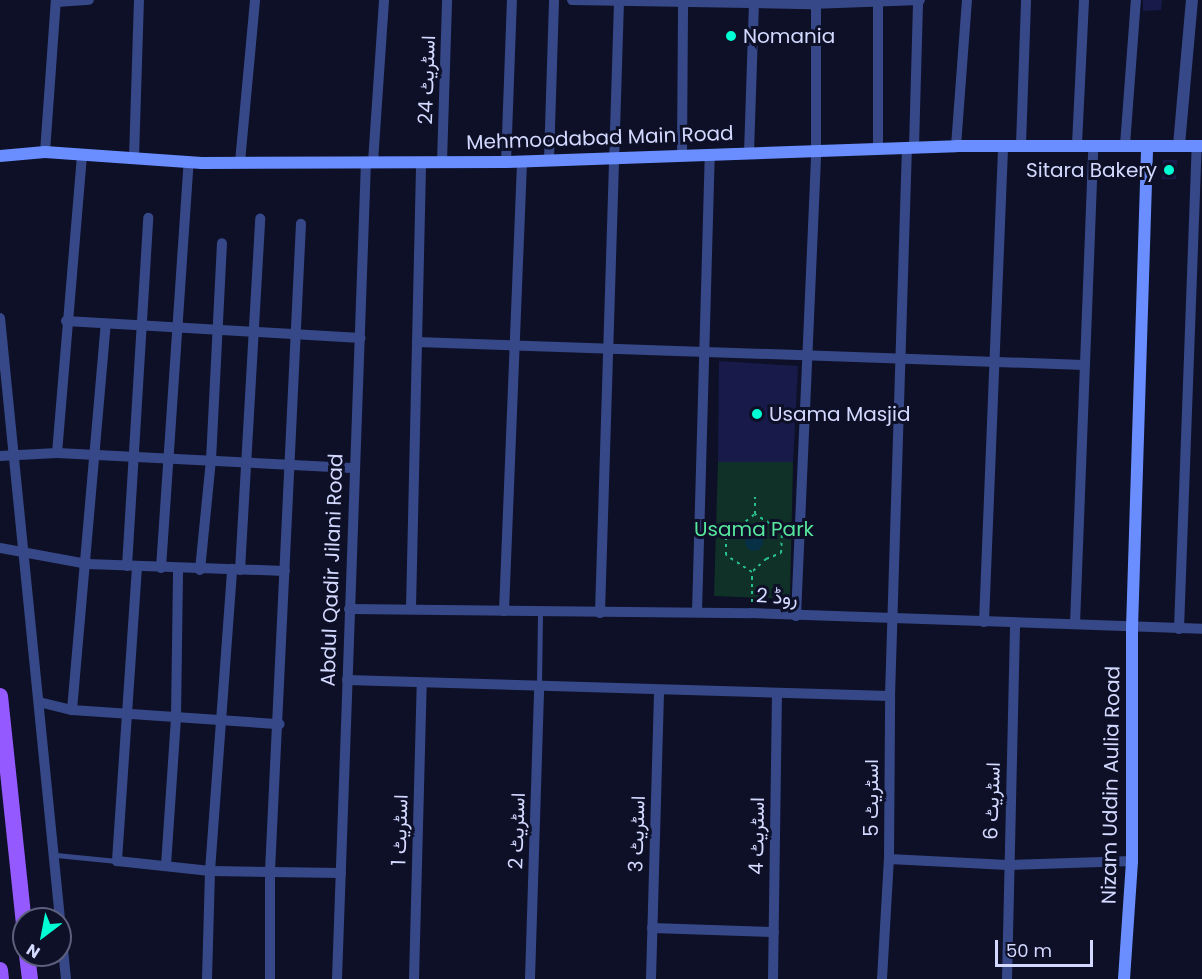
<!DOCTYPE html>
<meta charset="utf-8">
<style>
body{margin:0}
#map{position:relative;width:1202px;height:979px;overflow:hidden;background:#0d1026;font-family:Poppins,Vazirmatn,sans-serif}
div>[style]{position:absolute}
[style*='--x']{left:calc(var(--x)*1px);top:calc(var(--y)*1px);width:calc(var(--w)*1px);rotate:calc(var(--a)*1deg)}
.green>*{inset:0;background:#103127}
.water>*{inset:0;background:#072f46}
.round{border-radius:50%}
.building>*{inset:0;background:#181b49}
.path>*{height:2px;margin-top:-1px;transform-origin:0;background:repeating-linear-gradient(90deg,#27bf8d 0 3px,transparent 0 7.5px)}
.service>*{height:5px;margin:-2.5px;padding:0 2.5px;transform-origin:2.5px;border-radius:2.5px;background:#364888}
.minor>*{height:10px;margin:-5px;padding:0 5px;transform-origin:5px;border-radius:5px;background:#364888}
.tertiary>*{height:12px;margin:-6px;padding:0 6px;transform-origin:6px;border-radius:6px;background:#364888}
.secondary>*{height:12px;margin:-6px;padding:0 6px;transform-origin:6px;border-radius:6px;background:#6a8eff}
.primary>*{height:16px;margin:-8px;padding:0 8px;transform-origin:8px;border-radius:8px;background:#955aff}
.dots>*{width:16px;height:16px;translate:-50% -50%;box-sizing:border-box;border:3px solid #0d1026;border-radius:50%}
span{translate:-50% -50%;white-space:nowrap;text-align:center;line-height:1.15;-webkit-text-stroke:6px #0d1026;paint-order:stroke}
.poi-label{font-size:20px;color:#d3d9ff}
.left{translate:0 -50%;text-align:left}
.right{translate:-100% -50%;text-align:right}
.street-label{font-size:20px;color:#d3d9ff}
.park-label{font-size:20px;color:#57e79d}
.north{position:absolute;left:12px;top:907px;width:60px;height:60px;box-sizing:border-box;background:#0d1026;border:2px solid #5c607d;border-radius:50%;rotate:212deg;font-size:16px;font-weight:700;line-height:24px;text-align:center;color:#d3d9ff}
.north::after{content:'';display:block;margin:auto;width:21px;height:27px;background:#00fed4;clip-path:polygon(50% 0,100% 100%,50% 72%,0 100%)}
.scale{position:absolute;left:995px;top:940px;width:98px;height:27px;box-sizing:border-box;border:3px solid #d3d9ff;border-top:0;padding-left:8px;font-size:18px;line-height:21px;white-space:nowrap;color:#d3d9ff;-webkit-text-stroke:4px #0d1026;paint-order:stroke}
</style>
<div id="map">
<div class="green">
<div style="clip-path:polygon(718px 462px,793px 462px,790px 599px,714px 596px)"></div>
</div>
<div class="water">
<div class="round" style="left:745px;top:533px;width:18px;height:18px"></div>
</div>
<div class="building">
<div style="clip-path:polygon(1143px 0,1162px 0,1161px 10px,1143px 11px)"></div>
<div style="clip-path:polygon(1163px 160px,1177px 160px,1176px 179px,1162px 179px)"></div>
<div style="clip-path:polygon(719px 361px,798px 366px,793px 462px,718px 462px)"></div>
</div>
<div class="path">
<div style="--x:753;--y:571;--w:18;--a:-43"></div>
<div style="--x:766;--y:559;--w:16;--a:-22"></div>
<div style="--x:781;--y:553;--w:22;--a:-87"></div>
<div style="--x:782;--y:531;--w:32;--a:-148"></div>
<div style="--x:752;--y:602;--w:30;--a:-90"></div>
<div style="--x:752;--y:572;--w:31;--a:-147"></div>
<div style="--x:726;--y:555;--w:29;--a:-90"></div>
<div style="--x:726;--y:526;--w:14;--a:0"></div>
<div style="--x:740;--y:526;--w:19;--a:-39"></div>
<div style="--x:755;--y:514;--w:17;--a:-90"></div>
</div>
<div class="service">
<div style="--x:539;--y:685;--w:74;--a:-89.2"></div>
<div style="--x:56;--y:855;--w:61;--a:5.6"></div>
</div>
<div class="minor">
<div style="--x:572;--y:0;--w:239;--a:1"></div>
<div style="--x:811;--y:4;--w:109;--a:-2.1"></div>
<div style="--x:57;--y:2;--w:32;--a:-4"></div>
<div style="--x:1077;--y:144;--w:144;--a:-87.2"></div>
<div style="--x:1021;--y:145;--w:145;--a:-88"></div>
<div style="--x:1125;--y:145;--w:145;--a:-85.7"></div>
<div style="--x:956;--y:146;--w:146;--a:-85.7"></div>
<div style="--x:914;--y:147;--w:147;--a:-88.4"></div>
<div style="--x:878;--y:148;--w:148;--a:-90"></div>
<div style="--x:45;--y:152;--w:152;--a:-85.9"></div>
<div style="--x:749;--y:153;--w:152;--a:-88.1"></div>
<div style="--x:682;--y:155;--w:155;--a:-89.6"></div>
<div style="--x:134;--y:158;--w:158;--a:-88.2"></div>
<div style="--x:549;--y:160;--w:160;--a:-88.2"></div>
<div style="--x:240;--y:162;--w:163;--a:-84.7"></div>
<div style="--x:373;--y:162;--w:162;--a:-86.1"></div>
<div style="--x:442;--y:162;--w:162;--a:-88.2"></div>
<div style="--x:506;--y:162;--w:162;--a:-87.9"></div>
<div style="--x:0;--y:318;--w:664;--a:84.3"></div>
<div style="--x:66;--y:321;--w:295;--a:3.3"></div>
<div style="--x:417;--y:342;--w:667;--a:1.97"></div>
<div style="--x:57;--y:453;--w:299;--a:-85.2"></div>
<div style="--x:0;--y:456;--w:57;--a:-3"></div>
<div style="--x:57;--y:453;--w:295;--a:2.9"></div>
<div style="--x:0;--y:548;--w:88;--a:10.4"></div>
<div style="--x:87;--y:564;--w:198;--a:2"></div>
<div style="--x:127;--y:566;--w:349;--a:-86.5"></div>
<div style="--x:137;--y:567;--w:295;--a:93.9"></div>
<div style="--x:117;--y:861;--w:94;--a:6.1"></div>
<div style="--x:210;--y:871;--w:131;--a:0.9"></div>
<div style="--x:161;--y:568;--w:407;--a:-86.1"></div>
<div style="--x:200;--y:570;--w:111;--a:-84.3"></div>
<div style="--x:211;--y:460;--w:217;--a:-87.1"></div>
<div style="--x:240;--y:570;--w:352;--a:-86.7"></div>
<div style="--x:411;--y:608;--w:446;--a:-88.7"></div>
<div style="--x:349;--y:609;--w:402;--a:0.6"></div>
<div style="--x:751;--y:613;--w:451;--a:2"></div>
<div style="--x:504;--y:611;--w:450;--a:-87.7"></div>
<div style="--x:697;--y:612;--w:458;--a:-88.4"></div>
<div style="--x:600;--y:613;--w:613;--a:-88.22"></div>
<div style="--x:796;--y:616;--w:466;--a:-87.5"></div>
<div style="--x:816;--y:150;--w:146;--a:-90"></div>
<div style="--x:984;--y:622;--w:476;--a:-87.7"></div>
<div style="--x:1075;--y:624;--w:479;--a:-87.8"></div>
<div style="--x:1179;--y:629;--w:483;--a:-87.9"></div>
<div style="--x:347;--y:680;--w:543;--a:1.69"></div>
<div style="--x:39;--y:702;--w:34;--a:14"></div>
<div style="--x:72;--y:710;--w:208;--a:3.9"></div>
<div style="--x:72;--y:710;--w:387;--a:-85"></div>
<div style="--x:889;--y:859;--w:119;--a:2.9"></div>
<div style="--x:1008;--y:865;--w:124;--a:-1.8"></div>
<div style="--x:166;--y:865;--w:148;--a:-86.1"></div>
<div style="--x:176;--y:717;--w:147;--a:-89.2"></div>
<div style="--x:652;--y:928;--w:122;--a:1.9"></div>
<div style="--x:207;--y:979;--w:108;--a:-88.4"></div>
<div style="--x:210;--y:871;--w:303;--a:-85.8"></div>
<div style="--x:270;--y:979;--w:108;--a:-90"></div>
<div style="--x:270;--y:871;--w:648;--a:-87.26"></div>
<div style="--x:337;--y:979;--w:818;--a:-87.97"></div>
<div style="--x:414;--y:979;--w:296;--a:-88.5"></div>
<div style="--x:530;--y:979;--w:294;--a:-88.2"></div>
<div style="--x:651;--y:979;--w:289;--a:-88.4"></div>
<div style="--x:773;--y:979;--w:285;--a:-89.2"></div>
<div style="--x:882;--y:979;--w:120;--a:-86.7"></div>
<div style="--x:889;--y:859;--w:163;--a:-89.6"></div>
<div style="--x:890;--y:696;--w:549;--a:-88.23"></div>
<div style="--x:1007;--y:979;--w:356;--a:-88.7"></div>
</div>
<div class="tertiary">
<div style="--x:1179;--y:145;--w:146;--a:-84.9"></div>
</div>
<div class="secondary">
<div style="--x:0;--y:156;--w:45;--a:-5.1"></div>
<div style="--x:45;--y:152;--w:157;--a:4"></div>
<div style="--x:202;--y:163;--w:304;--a:-0.2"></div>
<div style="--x:506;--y:162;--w:450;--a:-2"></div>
<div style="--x:956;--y:146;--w:246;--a:0"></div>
<div style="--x:1124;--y:979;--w:118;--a:-86.1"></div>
<div style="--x:1132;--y:861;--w:233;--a:-90"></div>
<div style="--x:1132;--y:628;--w:482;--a:-88.2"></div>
</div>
<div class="primary">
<div style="--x:0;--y:696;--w:228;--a:84"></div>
<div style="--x:27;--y:955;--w:24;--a:83"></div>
<div style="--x:0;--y:970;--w:9;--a:84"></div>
</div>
<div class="dots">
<div style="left:731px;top:36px;background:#00fed4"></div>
<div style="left:1169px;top:170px;background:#00fed4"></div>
<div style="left:757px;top:414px;background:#00fed4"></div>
</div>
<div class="poi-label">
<span class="left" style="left:743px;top:36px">Nomania</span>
<span class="right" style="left:1157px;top:170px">Sitara Bakery</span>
<span class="left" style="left:769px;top:414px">Usama Masjid</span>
</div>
<div class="street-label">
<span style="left:427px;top:80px;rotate:-88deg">اسٹریٹ 24</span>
<span style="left:600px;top:138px;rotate:-2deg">Mehmoodabad Main Road</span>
<span style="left:332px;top:570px;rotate:-88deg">Abdul Qadir Jilani Road</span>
<span style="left:777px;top:597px;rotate:4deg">روڈ 2</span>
<span style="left:1111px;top:785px;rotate:-89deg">Nizam Uddin Aulia Road</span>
<span style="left:871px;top:798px;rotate:-90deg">اسٹریٹ 5</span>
<span style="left:992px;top:801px;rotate:-88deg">اسٹریٹ 6</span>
<span style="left:400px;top:830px;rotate:-88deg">اسٹریٹ 1</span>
<span style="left:517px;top:831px;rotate:-88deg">اسٹریٹ 2</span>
<span style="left:637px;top:834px;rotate:-88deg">اسٹریٹ 3</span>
<span style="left:757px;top:836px;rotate:-89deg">اسٹریٹ 4</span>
</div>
<div class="park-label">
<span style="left:754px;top:529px">Usama Park</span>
</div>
<div class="north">N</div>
<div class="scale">50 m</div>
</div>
